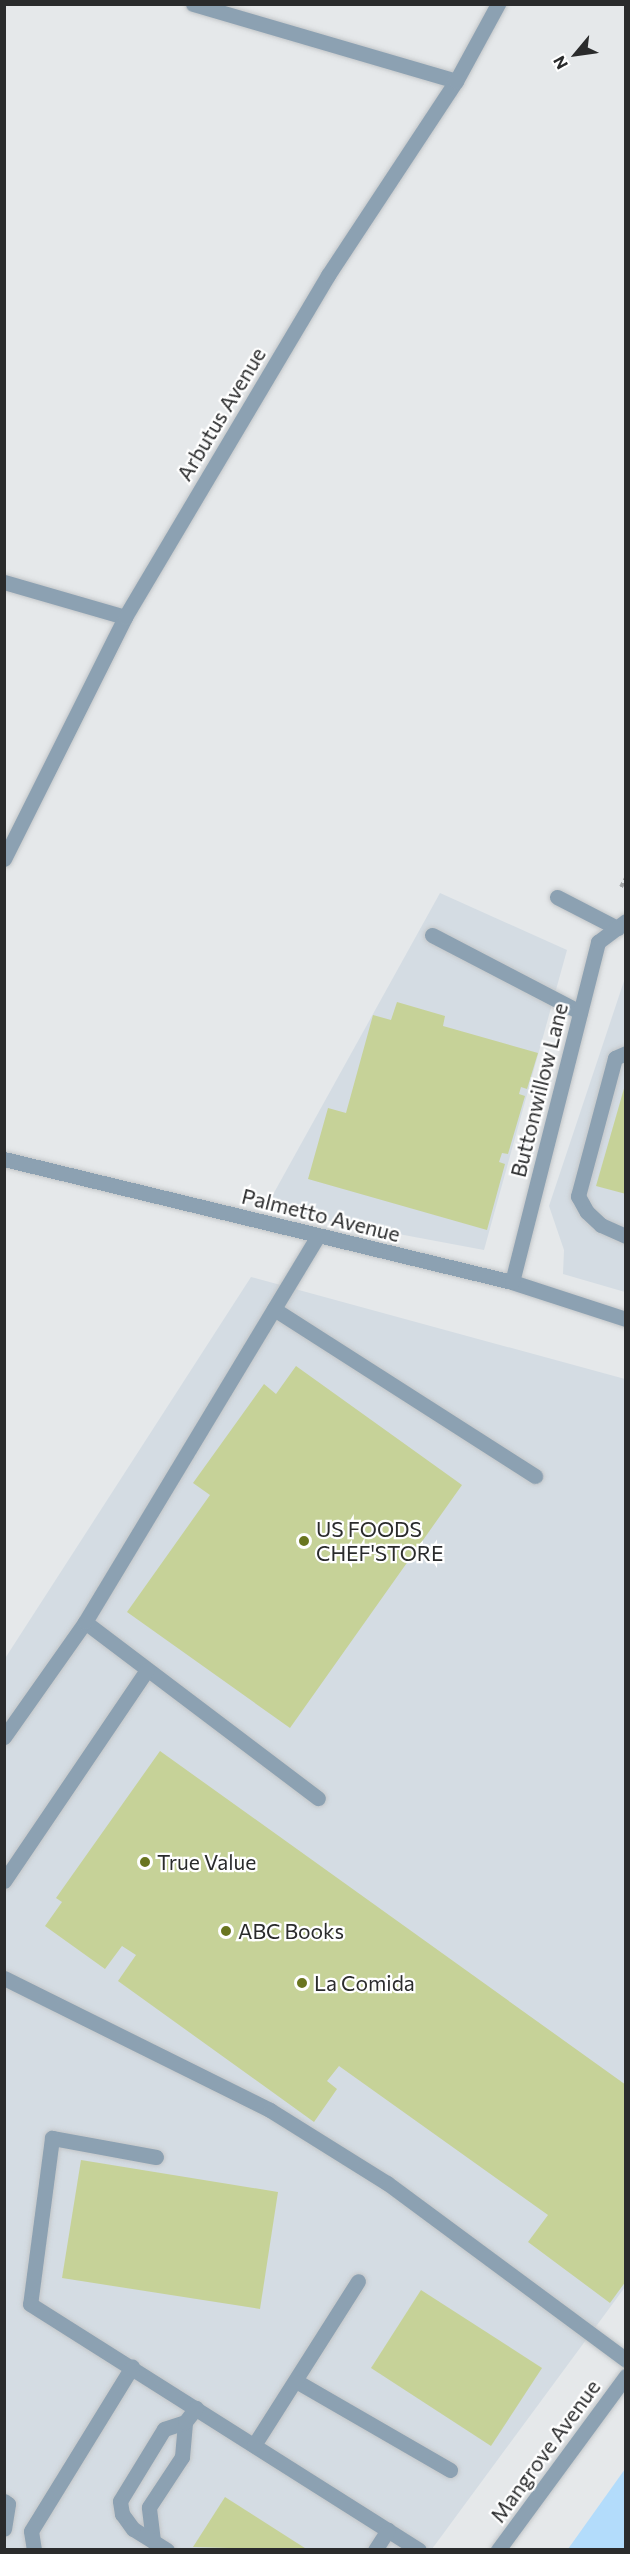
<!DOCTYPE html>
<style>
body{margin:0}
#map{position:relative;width:630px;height:2554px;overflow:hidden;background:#e5e8ea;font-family:Commissioner,sans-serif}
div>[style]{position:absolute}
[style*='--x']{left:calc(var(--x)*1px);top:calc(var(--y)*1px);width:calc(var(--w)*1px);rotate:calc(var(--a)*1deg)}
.built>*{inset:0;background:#d4dce3}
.green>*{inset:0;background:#b3dcfb}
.building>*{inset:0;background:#c6d298}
.path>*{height:4px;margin-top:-2px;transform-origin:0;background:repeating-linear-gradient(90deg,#a6a8aa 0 4.5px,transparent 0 7.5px)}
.roads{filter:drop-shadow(0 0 2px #c3c6c8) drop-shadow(0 0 2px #c3c6c8)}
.service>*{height:15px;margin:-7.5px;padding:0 7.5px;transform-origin:7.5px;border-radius:7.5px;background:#8ca1b2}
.minor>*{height:15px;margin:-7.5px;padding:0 7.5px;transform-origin:7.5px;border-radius:7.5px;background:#8ca1b2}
.tertiary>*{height:15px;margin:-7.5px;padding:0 7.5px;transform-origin:7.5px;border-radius:7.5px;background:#8ca1b2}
.dots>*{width:16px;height:16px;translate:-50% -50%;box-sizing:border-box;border:3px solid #fff;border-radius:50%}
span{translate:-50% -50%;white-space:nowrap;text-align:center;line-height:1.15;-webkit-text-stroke:4.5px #fff;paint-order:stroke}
.street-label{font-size:21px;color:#2a2b2c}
.poi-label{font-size:21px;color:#2a2b2c}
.left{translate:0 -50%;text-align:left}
.frame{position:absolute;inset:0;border:6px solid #2a2b2c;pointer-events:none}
.north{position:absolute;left:546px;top:24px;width:60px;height:60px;-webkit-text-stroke:4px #fff;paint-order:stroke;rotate:241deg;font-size:16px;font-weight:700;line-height:24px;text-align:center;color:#2a2b2c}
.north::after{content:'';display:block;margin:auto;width:21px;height:27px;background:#2a2b2c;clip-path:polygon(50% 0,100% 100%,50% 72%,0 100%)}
</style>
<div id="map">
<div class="built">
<div style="clip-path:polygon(440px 893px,567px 950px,484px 1250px,265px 1209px)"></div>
<div style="clip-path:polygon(625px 978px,625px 1292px,563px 1274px,564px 1250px,549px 1206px)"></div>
<div style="clip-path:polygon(251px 1277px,625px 1379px,625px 2287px,432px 2549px,5px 2549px,4px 1660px)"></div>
</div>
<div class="green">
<div style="clip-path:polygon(625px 2469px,625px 2549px,568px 2549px)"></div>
</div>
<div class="building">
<div style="clip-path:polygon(397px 1002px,445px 1016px,443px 1026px,538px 1053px,527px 1089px,521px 1087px,519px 1094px,525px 1096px,508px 1154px,502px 1153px,499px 1162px,505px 1164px,487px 1230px,308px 1179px,328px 1108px,346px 1113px,373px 1015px,391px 1020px)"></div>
<div style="clip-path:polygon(625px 1085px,626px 1085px,626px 1194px,596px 1186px)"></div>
<div style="clip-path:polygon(296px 1366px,462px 1485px,290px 1728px,127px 1612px,210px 1495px,193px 1483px,264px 1384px,276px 1394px)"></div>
<div style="clip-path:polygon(160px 1751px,626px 2085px,626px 2281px,610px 2303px,528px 2242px,548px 2215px,339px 2066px,327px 2081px,337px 2089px,314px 2122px,118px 1981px,136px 1955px,122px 1946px,105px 1969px,45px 1926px,62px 1902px,56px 1898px)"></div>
<div style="clip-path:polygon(81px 2160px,278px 2192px,260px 2309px,62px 2278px)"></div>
<div style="clip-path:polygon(421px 2290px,542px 2368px,491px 2446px,371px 2368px)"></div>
<div style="clip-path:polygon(225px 2497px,308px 2550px,193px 2547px)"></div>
</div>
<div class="path">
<div style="--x:621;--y:887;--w:10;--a:-61"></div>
</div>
<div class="roads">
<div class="service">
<div style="--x:557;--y:897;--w:68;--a:27.3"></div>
<div style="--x:432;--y:935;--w:167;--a:27.5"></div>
<div style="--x:626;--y:1053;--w:12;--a:156"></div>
<div style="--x:615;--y:1058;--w:143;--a:105"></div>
<div style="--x:578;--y:1196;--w:18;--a:61"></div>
<div style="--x:587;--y:1212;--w:19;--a:43"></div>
<div style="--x:601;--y:1225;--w:27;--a:24"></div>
<div style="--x:274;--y:1309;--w:310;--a:32.6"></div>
<div style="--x:85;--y:1622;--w:292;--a:37.1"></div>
<div style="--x:4;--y:1737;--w:141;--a:-54.8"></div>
<div style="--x:85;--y:1622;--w:451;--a:-58.9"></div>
<div style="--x:4;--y:1881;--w:255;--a:-55.9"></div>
<div style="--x:4;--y:1978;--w:297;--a:26.4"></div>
<div style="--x:270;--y:2110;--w:138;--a:32"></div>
<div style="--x:387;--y:2183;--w:297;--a:36.5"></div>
<div style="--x:156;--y:2157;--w:106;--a:-169.6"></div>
<div style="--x:52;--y:2138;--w:167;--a:97.5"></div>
<div style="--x:30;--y:2304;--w:460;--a:32.3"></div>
<div style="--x:296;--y:2381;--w:178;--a:30"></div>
<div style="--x:254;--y:2445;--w:194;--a:-57.6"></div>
<div style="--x:4;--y:2501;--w:5;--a:37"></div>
<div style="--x:8;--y:2504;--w:25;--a:99"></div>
<div style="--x:153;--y:2541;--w:34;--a:-97"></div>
<div style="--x:149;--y:2507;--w:60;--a:-56.6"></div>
<div style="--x:182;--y:2457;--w:35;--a:-85"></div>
<div style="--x:34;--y:2550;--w:19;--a:-99"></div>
<div style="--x:31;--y:2531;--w:193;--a:-58.4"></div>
<div style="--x:167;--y:2550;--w:40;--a:-148"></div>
<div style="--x:133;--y:2529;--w:19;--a:-126"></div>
<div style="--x:122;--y:2514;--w:13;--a:-99"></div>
<div style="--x:120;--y:2501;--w:84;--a:-58.6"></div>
<div style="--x:164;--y:2429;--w:22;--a:-18"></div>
<div style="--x:185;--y:2422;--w:18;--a:-52"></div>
<div style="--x:375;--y:2550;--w:24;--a:-57"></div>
</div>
<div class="minor">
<div style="--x:193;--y:4;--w:274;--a:16.3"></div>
<div style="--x:4;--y:582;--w:126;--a:16.1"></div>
<div style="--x:4;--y:859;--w:271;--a:-63.4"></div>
<div style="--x:125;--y:617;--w:398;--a:-59.3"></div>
<div style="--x:328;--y:275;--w:232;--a:-56.6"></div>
<div style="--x:456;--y:81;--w:88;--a:-61.4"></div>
<div style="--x:4;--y:1159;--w:523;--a:13.61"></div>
<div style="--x:512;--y:1282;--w:120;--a:18"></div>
<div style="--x:512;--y:1282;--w:351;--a:-75.8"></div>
<div style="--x:598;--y:942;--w:35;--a:-37"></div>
</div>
<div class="tertiary">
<div style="--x:498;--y:2550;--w:216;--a:-53.7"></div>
</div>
</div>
<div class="dots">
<div style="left:304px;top:1541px;background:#697520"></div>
<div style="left:145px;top:1862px;background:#697520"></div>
<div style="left:226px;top:1931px;background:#697520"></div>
<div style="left:302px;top:1983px;background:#697520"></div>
</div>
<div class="street-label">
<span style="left:221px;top:414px;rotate:-59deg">Arbutus Avenue</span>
<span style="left:539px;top:1090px;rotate:-76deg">Buttonwillow Lane</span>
<span style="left:321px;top:1215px;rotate:14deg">Palmetto Avenue</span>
<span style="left:545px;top:2451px;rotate:-54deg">Mangrove Avenue</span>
</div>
<div class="poi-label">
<span class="left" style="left:316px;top:1541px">US FOODS<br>CHEF'STORE</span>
<span class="left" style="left:157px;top:1862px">True Value</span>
<span class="left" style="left:238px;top:1931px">ABC Books</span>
<span class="left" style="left:314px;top:1983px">La Comida</span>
</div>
<div class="frame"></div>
<div class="north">N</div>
</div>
